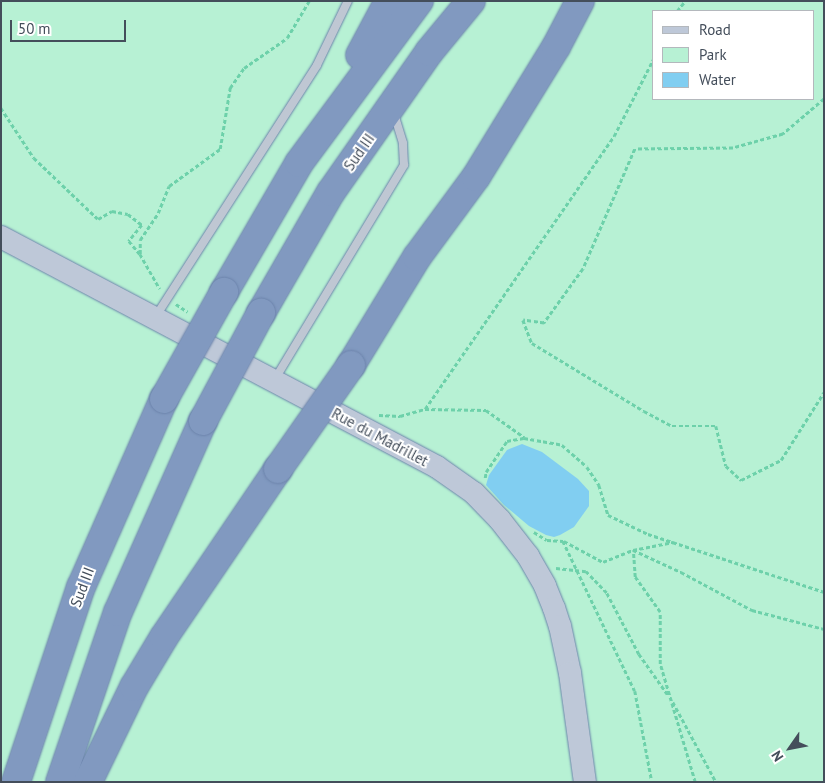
<!DOCTYPE html>
<style>
body{margin:0}
#map{position:relative;width:825px;height:783px;overflow:hidden;background:#f0eded;font-family:"PT Sans",sans-serif}
div>[style]{position:absolute}
[style*='--x']{left:calc(var(--x)*1px);top:calc(var(--y)*1px);width:calc(var(--w)*1px);rotate:calc(var(--a)*1deg)}
.green>*{inset:0;background:#b7f1d4}
.water>*{inset:0;background:#81cef1}
.path>*{height:2.5px;margin-top:-1.25px;transform-origin:0;background:repeating-linear-gradient(90deg,#6dd1aa 0 4px,transparent 0 6.5px)}
.roads{filter:drop-shadow(0 0 1px #6c84ab) drop-shadow(0 0 1px #6c84ab)}
.lane>*{height:8px;margin:-4px;padding:0 4px;transform-origin:4px;border-radius:4px;background:#bfc7d3}
.secondary>*{height:22px;margin:-11px;padding:0 11px;transform-origin:11px;border-radius:11px;background:#bec8d8}
.highway>*{height:28px;margin:-14px;padding:0 14px;transform-origin:14px;border-radius:14px;background:#8199c0}
.bridges{filter:drop-shadow(0 0 1px #6c84ab) drop-shadow(0 0 1px #6c84ab)}
.highway-bridge>*{height:28px;margin:-14px;padding:0 14px;transform-origin:14px;border-radius:14px;background:#8199c0}
span{translate:-50% -50%;white-space:nowrap;text-align:center;line-height:1.15;-webkit-text-stroke:4px #fff;paint-order:stroke}
.street-label{font-size:15px;color:#444e5b}
.frame{position:absolute;inset:0;border:2px solid #444e5b;pointer-events:none}
.legend{position:absolute;left:652px;top:10px;width:162px;height:90px;box-sizing:border-box;background:#fff;border:1px solid #b4b8bd;margin:0;padding:6px 9px;list-style:none;font-size:15px;color:#444e5b}
.legend li{display:flex;align-items:center;gap:10px;height:25px}
.legend b{width:25px;border:1px solid #b4b8bd}
.north{position:absolute;left:765px;top:723px;width:50px;height:50px;-webkit-text-stroke:4px #fff;paint-order:stroke;rotate:237deg;font-size:14px;font-weight:700;line-height:20px;text-align:center;color:#444e5b}
.north::after{content:'';display:block;margin:auto;width:18px;height:22px;background:#444e5b;clip-path:polygon(50% 0,100% 100%,50% 72%,0 100%)}
.scale{position:absolute;left:10px;top:20px;width:116px;height:22px;box-sizing:border-box;border:2px solid #444e5b;border-top:0;padding-left:6px;font-size:15px;line-height:18px;white-space:nowrap;color:#444e5b;-webkit-text-stroke:4px #fff;paint-order:stroke}
</style>
<div id="map">
<div class="green">
<div style="clip-path:polygon(evenodd,1px 1px,824px 1px,824px 782px,1px 782px,1px 1px,654px 11px,814px 11px,814px 99px,654px 99px,654px 11px)"></div>
</div>
<div class="water">
<div style="clip-path:polygon(522px 444px,542px 452px,578px 479px,589px 491px,589px 506px,574px 527px,560px 535px,554px 537px,546px 535px,529px 526px,504px 505px,486px 485px,489px 475px,507px 450px)"></div>
</div>
<div class="path">
<div style="--x:677;--y:11;--w:13;--a:-51"></div>
<div style="--x:824;--y:99;--w:54;--a:139.5"></div>
<div style="--x:783;--y:134;--w:52;--a:164.4"></div>
<div style="--x:733;--y:148;--w:98;--a:179.4"></div>
<div style="--x:635;--y:149;--w:131;--a:113.4"></div>
<div style="--x:583;--y:269;--w:67;--a:125.8"></div>
<div style="--x:544;--y:323;--w:21;--a:-172"></div>
<div style="--x:523;--y:320;--w:25;--a:69"></div>
<div style="--x:532;--y:343;--w:131;--a:31.3"></div>
<div style="--x:644;--y:411;--w:32;--a:28"></div>
<div style="--x:672;--y:426;--w:44;--a:0"></div>
<div style="--x:716;--y:426;--w:41;--a:76"></div>
<div style="--x:726;--y:466;--w:21;--a:43"></div>
<div style="--x:741;--y:480;--w:45;--a:-26.6"></div>
<div style="--x:781;--y:460;--w:80;--a:-57.7"></div>
<div style="--x:1;--y:108;--w:60;--a:56.6"></div>
<div style="--x:34;--y:158;--w:88;--a:43.6"></div>
<div style="--x:98;--y:219;--w:16;--a:-30"></div>
<div style="--x:112;--y:211;--w:16;--a:11"></div>
<div style="--x:128;--y:214;--w:18;--a:38"></div>
<div style="--x:142;--y:225;--w:21;--a:129"></div>
<div style="--x:129;--y:241;--w:17;--a:50"></div>
<div style="--x:140;--y:254;--w:40;--a:60.3"></div>
<div style="--x:140;--y:254;--w:14;--a:-90"></div>
<div style="--x:140;--y:240;--w:32;--a:-56"></div>
<div style="--x:158;--y:213;--w:29;--a:-68"></div>
<div style="--x:169;--y:186;--w:63;--a:-36"></div>
<div style="--x:220;--y:149;--w:62;--a:-80.7"></div>
<div style="--x:230;--y:88;--w:24;--a:-55"></div>
<div style="--x:244;--y:68;--w:52;--a:-34.9"></div>
<div style="--x:287;--y:38;--w:43;--a:-59.3"></div>
<div style="--x:176;--y:304;--w:14;--a:34"></div>
<div style="--x:425;--y:409;--w:332;--a:-55.3"></div>
<div style="--x:614;--y:136;--w:88;--a:-62.9"></div>
<div style="--x:379;--y:415;--w:21;--a:3"></div>
<div style="--x:400;--y:416;--w:26;--a:-16"></div>
<div style="--x:425;--y:409;--w:61;--a:0.9"></div>
<div style="--x:486;--y:410;--w:47;--a:35.4"></div>
<div style="--x:485;--y:478;--w:6;--a:-81"></div>
<div style="--x:486;--y:472;--w:37;--a:-56"></div>
<div style="--x:507;--y:441;--w:17;--a:-10"></div>
<div style="--x:524;--y:438;--w:39;--a:10"></div>
<div style="--x:562;--y:445;--w:33;--a:41"></div>
<div style="--x:587;--y:467;--w:22;--a:56"></div>
<div style="--x:599;--y:485;--w:31;--a:73"></div>
<div style="--x:608;--y:515;--w:44;--a:25.4"></div>
<div style="--x:648;--y:534;--w:185;--a:18.2"></div>
<div style="--x:534;--y:532;--w:15;--a:32"></div>
<div style="--x:547;--y:540;--w:16;--a:4"></div>
<div style="--x:563;--y:541;--w:166;--a:64.4"></div>
<div style="--x:635;--y:691;--w:93;--a:79.4"></div>
<div style="--x:564;--y:541;--w:44;--a:28.3"></div>
<div style="--x:603;--y:562;--w:32;--a:-22"></div>
<div style="--x:633;--y:550;--w:41;--a:-11.3"></div>
<div style="--x:556;--y:568;--w:30;--a:6"></div>
<div style="--x:586;--y:571;--w:30;--a:46"></div>
<div style="--x:607;--y:593;--w:69;--a:62.3"></div>
<div style="--x:639;--y:654;--w:50;--a:54.7"></div>
<div style="--x:673;--y:702;--w:91;--a:61.7"></div>
<div style="--x:695;--y:782;--w:123;--a:-106.5"></div>
<div style="--x:660;--y:664;--w:52;--a:-90"></div>
<div style="--x:660;--y:612;--w:43;--a:-125.5"></div>
<div style="--x:635;--y:577;--w:27;--a:-94"></div>
<div style="--x:633;--y:550;--w:53;--a:24.6"></div>
<div style="--x:681;--y:572;--w:81;--a:28.2"></div>
<div style="--x:752;--y:610;--w:74;--a:14.8"></div>
</div>
<div class="roads">
<div class="lane">
<div style="--x:156;--y:316;--w:298;--a:-57.3"></div>
<div style="--x:317;--y:65;--w:71;--a:-64.2"></div>
<div style="--x:275;--y:379;--w:250;--a:-58.9"></div>
<div style="--x:404;--y:165;--w:22;--a:-93"></div>
<div style="--x:403;--y:143;--w:31;--a:-107"></div>
</div>
<div class="secondary">
<div style="--x:1;--y:237;--w:493;--a:27.8"></div>
<div style="--x:437;--y:467;--w:45;--a:35.1"></div>
<div style="--x:474;--y:493;--w:37;--a:46"></div>
<div style="--x:500;--y:520;--w:46;--a:52.1"></div>
<div style="--x:528;--y:556;--w:34;--a:60"></div>
<div style="--x:545;--y:586;--w:24;--a:68"></div>
<div style="--x:554;--y:608;--w:19;--a:72"></div>
<div style="--x:560;--y:626;--w:48;--a:78"></div>
<div style="--x:570;--y:673;--w:110;--a:82.2"></div>
</div>
<div class="highway">
<div style="--x:360;--y:55;--w:61;--a:-61.8"></div>
<div style="--x:224;--y:292;--w:149;--a:-59.8"></div>
<div style="--x:299;--y:163;--w:202;--a:-53.5"></div>
<div style="--x:261;--y:313;--w:140;--a:-60"></div>
<div style="--x:331;--y:192;--w:171;--a:-55"></div>
<div style="--x:429;--y:52;--w:66;--a:-50.5"></div>
<div style="--x:351;--y:365;--w:127;--a:-58.6"></div>
<div style="--x:417;--y:257;--w:99;--a:-53.6"></div>
<div style="--x:476;--y:177;--w:153;--a:-58.4"></div>
<div style="--x:556;--y:47;--w:52;--a:-62.4"></div>
<div style="--x:16;--y:782;--w:206;--a:-71.6"></div>
<div style="--x:81;--y:587;--w:206;--a:-66.2"></div>
<div style="--x:60;--y:782;--w:180;--a:-71.2"></div>
<div style="--x:118;--y:612;--w:209;--a:-66"></div>
<div style="--x:88;--y:782;--w:106;--a:-64.2"></div>
<div style="--x:134;--y:687;--w:58;--a:-59"></div>
<div style="--x:164;--y:637;--w:203;--a:-55.8"></div>
</div>
</div>
<div class="bridges">
<div class="highway-bridge">
<div style="--x:164;--y:399;--w:123;--a:-60.7"></div>
<div style="--x:203;--y:421;--w:123;--a:-61.8"></div>
<div style="--x:278;--y:469;--w:127;--a:-54.9"></div>
</div>
</div>
<div class="street-label">
<span style="left:359px;top:152px;rotate:-55deg">Sud III</span>
<span style="left:380px;top:437px;rotate:28deg">Rue du Madrillet</span>
<span style="left:82px;top:587px;rotate:-69deg">Sud III</span>
</div>
<div class="frame"></div>
<ul class="legend">
<li><b style="height:6px;background:#bec8d8"></b>Road</li>
<li><b style="height:14px;background:#b7f1d4"></b>Park</li>
<li><b style="height:14px;background:#81cef1"></b>Water</li>
</ul>
<div class="north">N</div>
<div class="scale">50 m</div>
</div>
